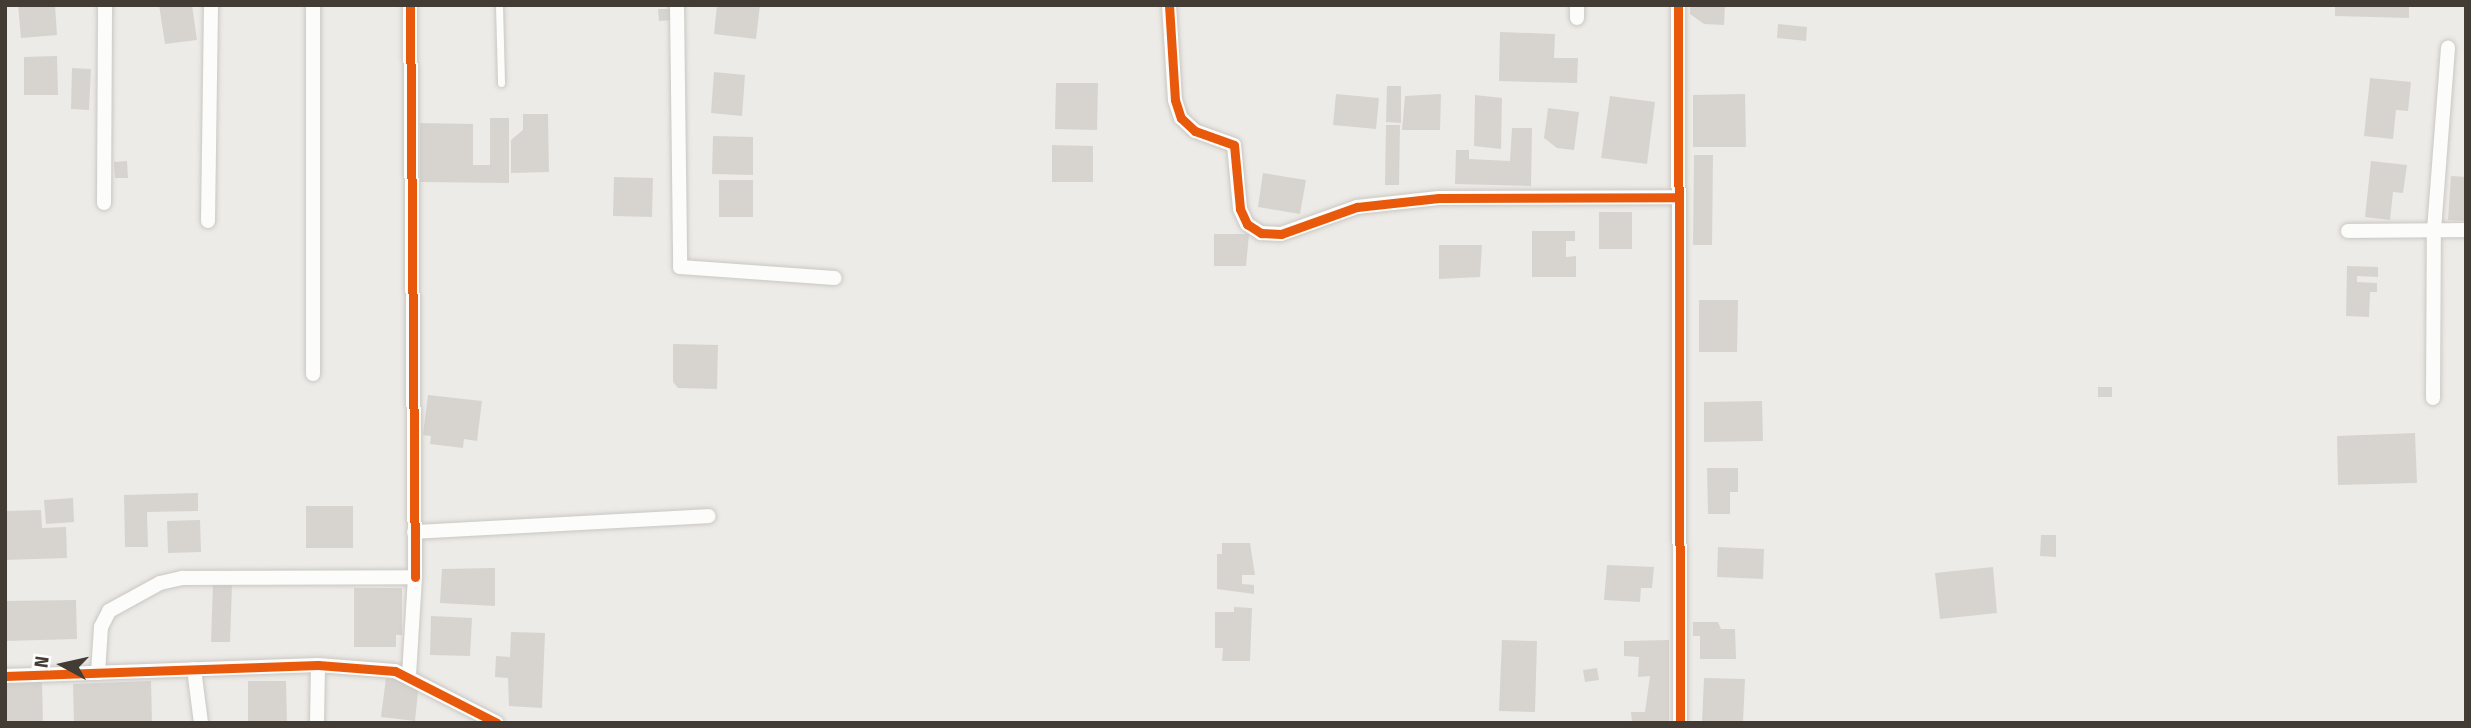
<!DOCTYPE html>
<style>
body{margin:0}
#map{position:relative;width:2471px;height:728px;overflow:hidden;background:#edebe7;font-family:"Fira Sans Condensed",sans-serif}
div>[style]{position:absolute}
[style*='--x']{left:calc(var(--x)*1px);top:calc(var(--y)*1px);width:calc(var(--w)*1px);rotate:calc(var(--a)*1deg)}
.building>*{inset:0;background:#d7d4d0}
.roads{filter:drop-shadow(0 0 2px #c9c7c3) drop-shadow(0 0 2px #c9c7c3)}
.service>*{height:7px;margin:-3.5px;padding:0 3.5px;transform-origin:3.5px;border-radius:3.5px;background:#fcfcfb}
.minor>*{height:14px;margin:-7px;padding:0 7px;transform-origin:7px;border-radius:7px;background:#fcfcfb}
.cycleway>*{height:9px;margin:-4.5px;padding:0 4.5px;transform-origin:4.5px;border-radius:4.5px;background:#e8590c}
span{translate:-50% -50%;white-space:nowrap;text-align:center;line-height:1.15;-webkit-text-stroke:7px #fff;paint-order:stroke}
.frame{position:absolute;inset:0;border:7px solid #423c35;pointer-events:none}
.north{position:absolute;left:28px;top:630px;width:70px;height:70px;-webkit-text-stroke:5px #fff;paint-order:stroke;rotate:278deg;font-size:19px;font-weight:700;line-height:28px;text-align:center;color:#423c35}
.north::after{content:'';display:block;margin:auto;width:24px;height:32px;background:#423c35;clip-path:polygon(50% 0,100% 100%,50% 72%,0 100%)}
</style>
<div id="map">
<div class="building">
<div style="clip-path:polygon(18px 5px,55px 5px,57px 35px,21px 38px)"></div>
<div style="clip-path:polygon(159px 5px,192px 5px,197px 40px,165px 44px)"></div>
<div style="clip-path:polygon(717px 5px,760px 5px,756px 39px,714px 34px)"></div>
<div style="clip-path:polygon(1690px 5px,1725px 5px,1724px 25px,1704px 24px,1690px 14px)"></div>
<div style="clip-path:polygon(2335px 5px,2409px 5px,2409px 18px,2335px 16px)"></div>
<div style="clip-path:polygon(658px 9px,671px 9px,671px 20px,659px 21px)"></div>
<div style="clip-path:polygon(1778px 24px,1807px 27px,1806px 41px,1777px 38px)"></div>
<div style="clip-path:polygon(1500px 32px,1555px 34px,1554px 58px,1578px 58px,1577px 83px,1499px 81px)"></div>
<div style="clip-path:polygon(57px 56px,58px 95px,24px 95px,24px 57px)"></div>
<div style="clip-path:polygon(72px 68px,91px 69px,89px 110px,71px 109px)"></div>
<div style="clip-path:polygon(714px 72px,745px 75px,742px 116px,711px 113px)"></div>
<div style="clip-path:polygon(2370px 78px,2411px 82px,2408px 111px,2396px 110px,2393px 139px,2364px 136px)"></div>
<div style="clip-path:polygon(1056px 83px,1098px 83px,1097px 130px,1055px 129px)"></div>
<div style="clip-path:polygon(1387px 86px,1401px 86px,1401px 123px,1386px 122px)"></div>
<div style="clip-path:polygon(1336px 94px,1379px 98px,1376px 129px,1333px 125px)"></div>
<div style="clip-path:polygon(1441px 94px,1440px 130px,1402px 130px,1405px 96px)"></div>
<div style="clip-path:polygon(1745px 94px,1746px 147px,1693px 147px,1693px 95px)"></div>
<div style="clip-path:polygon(1475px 95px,1502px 98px,1501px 149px,1474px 146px)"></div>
<div style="clip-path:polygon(1610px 96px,1655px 102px,1647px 164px,1601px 158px)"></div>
<div style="clip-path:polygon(1548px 108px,1579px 112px,1574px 150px,1557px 148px,1544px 138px)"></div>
<div style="clip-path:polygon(523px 114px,548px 114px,549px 172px,511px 173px,511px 140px,523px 130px)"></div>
<div style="clip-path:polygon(490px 118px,509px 118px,509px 183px,420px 182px,420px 123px,473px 124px,473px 165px,490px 165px)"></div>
<div style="clip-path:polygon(1386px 125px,1400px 125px,1399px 185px,1385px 185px)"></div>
<div style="clip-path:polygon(1512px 128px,1532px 128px,1531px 186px,1455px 184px,1456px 150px,1469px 150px,1469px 159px,1510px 161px)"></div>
<div style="clip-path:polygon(713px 136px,753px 137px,753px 175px,712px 174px)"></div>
<div style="clip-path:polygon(1052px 145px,1093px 146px,1093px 182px,1052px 182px)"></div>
<div style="clip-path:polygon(1694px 155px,1713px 155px,1712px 245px,1693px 245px)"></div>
<div style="clip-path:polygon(127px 161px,128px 178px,115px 178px,114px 162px)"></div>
<div style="clip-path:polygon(2371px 161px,2407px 165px,2403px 193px,2393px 192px,2390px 220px,2365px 217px)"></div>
<div style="clip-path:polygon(1263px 173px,1306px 180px,1300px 214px,1258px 207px)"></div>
<div style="clip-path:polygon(2451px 176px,2466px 177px,2466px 221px,2448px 220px)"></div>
<div style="clip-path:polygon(614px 177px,653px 178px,652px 217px,613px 216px)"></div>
<div style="clip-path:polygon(719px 180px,753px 180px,753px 217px,719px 217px)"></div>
<div style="clip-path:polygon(1599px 212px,1632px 212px,1632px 249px,1599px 249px)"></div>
<div style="clip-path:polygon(1532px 231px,1575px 231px,1575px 241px,1566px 241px,1566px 257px,1576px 256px,1576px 277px,1532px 277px)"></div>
<div style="clip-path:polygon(1214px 234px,1249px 234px,1246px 266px,1214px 266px)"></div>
<div style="clip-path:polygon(1439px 245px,1482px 245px,1480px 277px,1439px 279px)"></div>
<div style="clip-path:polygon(2347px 266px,2378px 267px,2378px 277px,2357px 276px,2357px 282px,2377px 283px,2377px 292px,2370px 292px,2369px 317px,2346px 316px)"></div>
<div style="clip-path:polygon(1699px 300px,1738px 300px,1737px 352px,1699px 352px)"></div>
<div style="clip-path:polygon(673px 344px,718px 345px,717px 389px,678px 388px,673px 382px)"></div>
<div style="clip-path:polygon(2098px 387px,2112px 387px,2112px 397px,2098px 397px)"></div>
<div style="clip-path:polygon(428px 395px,482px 401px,477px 441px,464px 439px,463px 448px,430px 444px,431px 436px,423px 435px)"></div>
<div style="clip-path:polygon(1762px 401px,1763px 441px,1704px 442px,1704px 402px)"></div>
<div style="clip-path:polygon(2415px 433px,2417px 483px,2338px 485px,2337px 436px)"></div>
<div style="clip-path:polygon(1707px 468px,1738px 468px,1738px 492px,1730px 492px,1730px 514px,1708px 514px)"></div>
<div style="clip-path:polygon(198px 493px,198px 511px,147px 512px,148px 547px,125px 547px,124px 495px)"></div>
<div style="clip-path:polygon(73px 498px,74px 522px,46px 524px,44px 500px)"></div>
<div style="clip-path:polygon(306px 506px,353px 506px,353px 548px,306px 548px)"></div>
<div style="clip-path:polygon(41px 510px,42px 528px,66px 527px,67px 558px,5px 560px,5px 511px)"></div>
<div style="clip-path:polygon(200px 520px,201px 552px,168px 553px,167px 521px)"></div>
<div style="clip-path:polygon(2041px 535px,2056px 535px,2056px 557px,2040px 556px)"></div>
<div style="clip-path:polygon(1222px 543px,1250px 543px,1255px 575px,1242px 575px,1242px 584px,1254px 585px,1254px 594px,1217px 589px,1217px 554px,1222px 554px)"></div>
<div style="clip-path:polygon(1718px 547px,1764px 549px,1763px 579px,1717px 577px)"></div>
<div style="clip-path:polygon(1607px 565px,1654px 567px,1652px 588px,1641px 588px,1640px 602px,1604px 600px)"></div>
<div style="clip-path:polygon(1993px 567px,1997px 613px,1940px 619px,1935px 573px)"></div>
<div style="clip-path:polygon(495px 568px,495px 606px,440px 603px,442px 569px)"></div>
<div style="clip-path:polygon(213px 584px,232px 585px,230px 642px,211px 642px)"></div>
<div style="clip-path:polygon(354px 588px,402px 588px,402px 635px,396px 635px,396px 647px,354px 647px)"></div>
<div style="clip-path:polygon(76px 600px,77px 639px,5px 641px,5px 601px)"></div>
<div style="clip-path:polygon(1234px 607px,1252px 608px,1250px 661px,1222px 661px,1223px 648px,1215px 648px,1215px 612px,1234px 612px)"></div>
<div style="clip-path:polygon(431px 616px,472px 618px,470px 656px,430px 655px)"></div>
<div style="clip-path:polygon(1693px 622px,1718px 622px,1721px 629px,1735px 629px,1736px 659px,1700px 659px,1700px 636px,1693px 636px)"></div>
<div style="clip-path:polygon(511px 632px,545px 633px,542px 708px,509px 706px,508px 678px,495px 677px,496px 656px,510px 657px)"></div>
<div style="clip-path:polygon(1502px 640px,1537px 641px,1535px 712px,1499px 711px)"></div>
<div style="clip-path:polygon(1669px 640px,1669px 723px,1632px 723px,1631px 712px,1645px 712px,1650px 676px,1638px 677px,1639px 657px,1624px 656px,1624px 641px)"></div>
<div style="clip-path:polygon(1597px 668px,1599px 680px,1585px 682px,1583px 670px)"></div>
<div style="clip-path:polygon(386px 678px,419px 682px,415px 721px,381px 717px)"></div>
<div style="clip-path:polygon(1704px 678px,1745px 679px,1743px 723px,1702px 723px)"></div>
<div style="clip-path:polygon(151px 681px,152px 723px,74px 723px,73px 684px)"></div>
<div style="clip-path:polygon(248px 681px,286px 681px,287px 723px,248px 723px)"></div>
<div style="clip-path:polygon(42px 682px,43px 723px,5px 723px,5px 683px)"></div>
</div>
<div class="roads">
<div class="service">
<div style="--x:499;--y:5;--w:78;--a:88.5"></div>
</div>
<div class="minor">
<div style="--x:410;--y:5;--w:572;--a:89.5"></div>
<div style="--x:677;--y:5;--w:262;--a:89.3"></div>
<div style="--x:680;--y:267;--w:155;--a:4.1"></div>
<div style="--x:1169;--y:5;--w:95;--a:86.4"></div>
<div style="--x:1175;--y:100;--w:19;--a:72"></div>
<div style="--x:1181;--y:118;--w:19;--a:43"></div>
<div style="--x:1195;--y:131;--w:41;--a:19.7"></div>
<div style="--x:1234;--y:145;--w:64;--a:84.6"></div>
<div style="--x:1240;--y:209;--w:17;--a:65"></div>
<div style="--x:1247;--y:224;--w:17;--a:33"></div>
<div style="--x:1261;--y:233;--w:20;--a:3"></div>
<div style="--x:1281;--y:234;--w:81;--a:-19.6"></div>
<div style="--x:1357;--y:207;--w:82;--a:-6.3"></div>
<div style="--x:1439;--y:198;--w:240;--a:-0.2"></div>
<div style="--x:1577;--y:5;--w:13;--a:90"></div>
<div style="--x:1678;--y:5;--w:718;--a:89.84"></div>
<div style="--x:104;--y:203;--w:198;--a:-89.7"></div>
<div style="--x:208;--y:221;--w:216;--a:-89.2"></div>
<div style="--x:2348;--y:231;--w:118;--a:-0.5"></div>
<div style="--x:313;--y:374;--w:369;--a:-90"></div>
<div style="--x:2433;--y:398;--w:168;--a:-89.7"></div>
<div style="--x:2434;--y:230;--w:183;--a:-85.6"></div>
<div style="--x:414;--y:532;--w:295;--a:-3.1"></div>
<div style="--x:194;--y:669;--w:54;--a:82.6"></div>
<div style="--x:98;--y:673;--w:46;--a:-86.3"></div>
<div style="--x:101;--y:627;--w:18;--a:-63"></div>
<div style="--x:109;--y:611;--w:58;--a:-28.8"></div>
<div style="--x:160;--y:583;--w:23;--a:-13"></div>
<div style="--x:182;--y:578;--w:233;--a:-0.2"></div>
<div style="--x:415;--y:577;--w:97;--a:93.5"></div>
<div style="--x:5;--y:676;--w:313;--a:-2"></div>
<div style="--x:318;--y:665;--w:77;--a:4.5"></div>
<div style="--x:395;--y:671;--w:114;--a:27"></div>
<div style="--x:317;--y:723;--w:58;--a:-89"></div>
</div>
</div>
<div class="cycleway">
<div style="--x:410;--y:5;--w:572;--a:89.5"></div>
<div style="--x:1169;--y:5;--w:95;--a:86.4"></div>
<div style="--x:1175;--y:100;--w:19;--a:72"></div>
<div style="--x:1181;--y:118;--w:19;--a:43"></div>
<div style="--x:1195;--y:131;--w:41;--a:19.7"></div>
<div style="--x:1234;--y:145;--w:64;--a:84.6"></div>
<div style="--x:1240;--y:209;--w:17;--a:65"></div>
<div style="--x:1247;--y:224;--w:17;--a:33"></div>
<div style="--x:1261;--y:233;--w:20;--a:3"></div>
<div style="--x:1281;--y:234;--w:81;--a:-19.6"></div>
<div style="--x:1357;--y:207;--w:82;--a:-6.3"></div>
<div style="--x:1439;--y:198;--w:240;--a:-0.2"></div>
<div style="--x:1678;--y:5;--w:718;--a:89.84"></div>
<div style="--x:5;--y:676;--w:313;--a:-2"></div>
<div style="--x:318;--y:665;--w:77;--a:4.5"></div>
<div style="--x:395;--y:671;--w:114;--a:27"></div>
</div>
<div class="frame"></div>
<div class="north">N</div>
</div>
